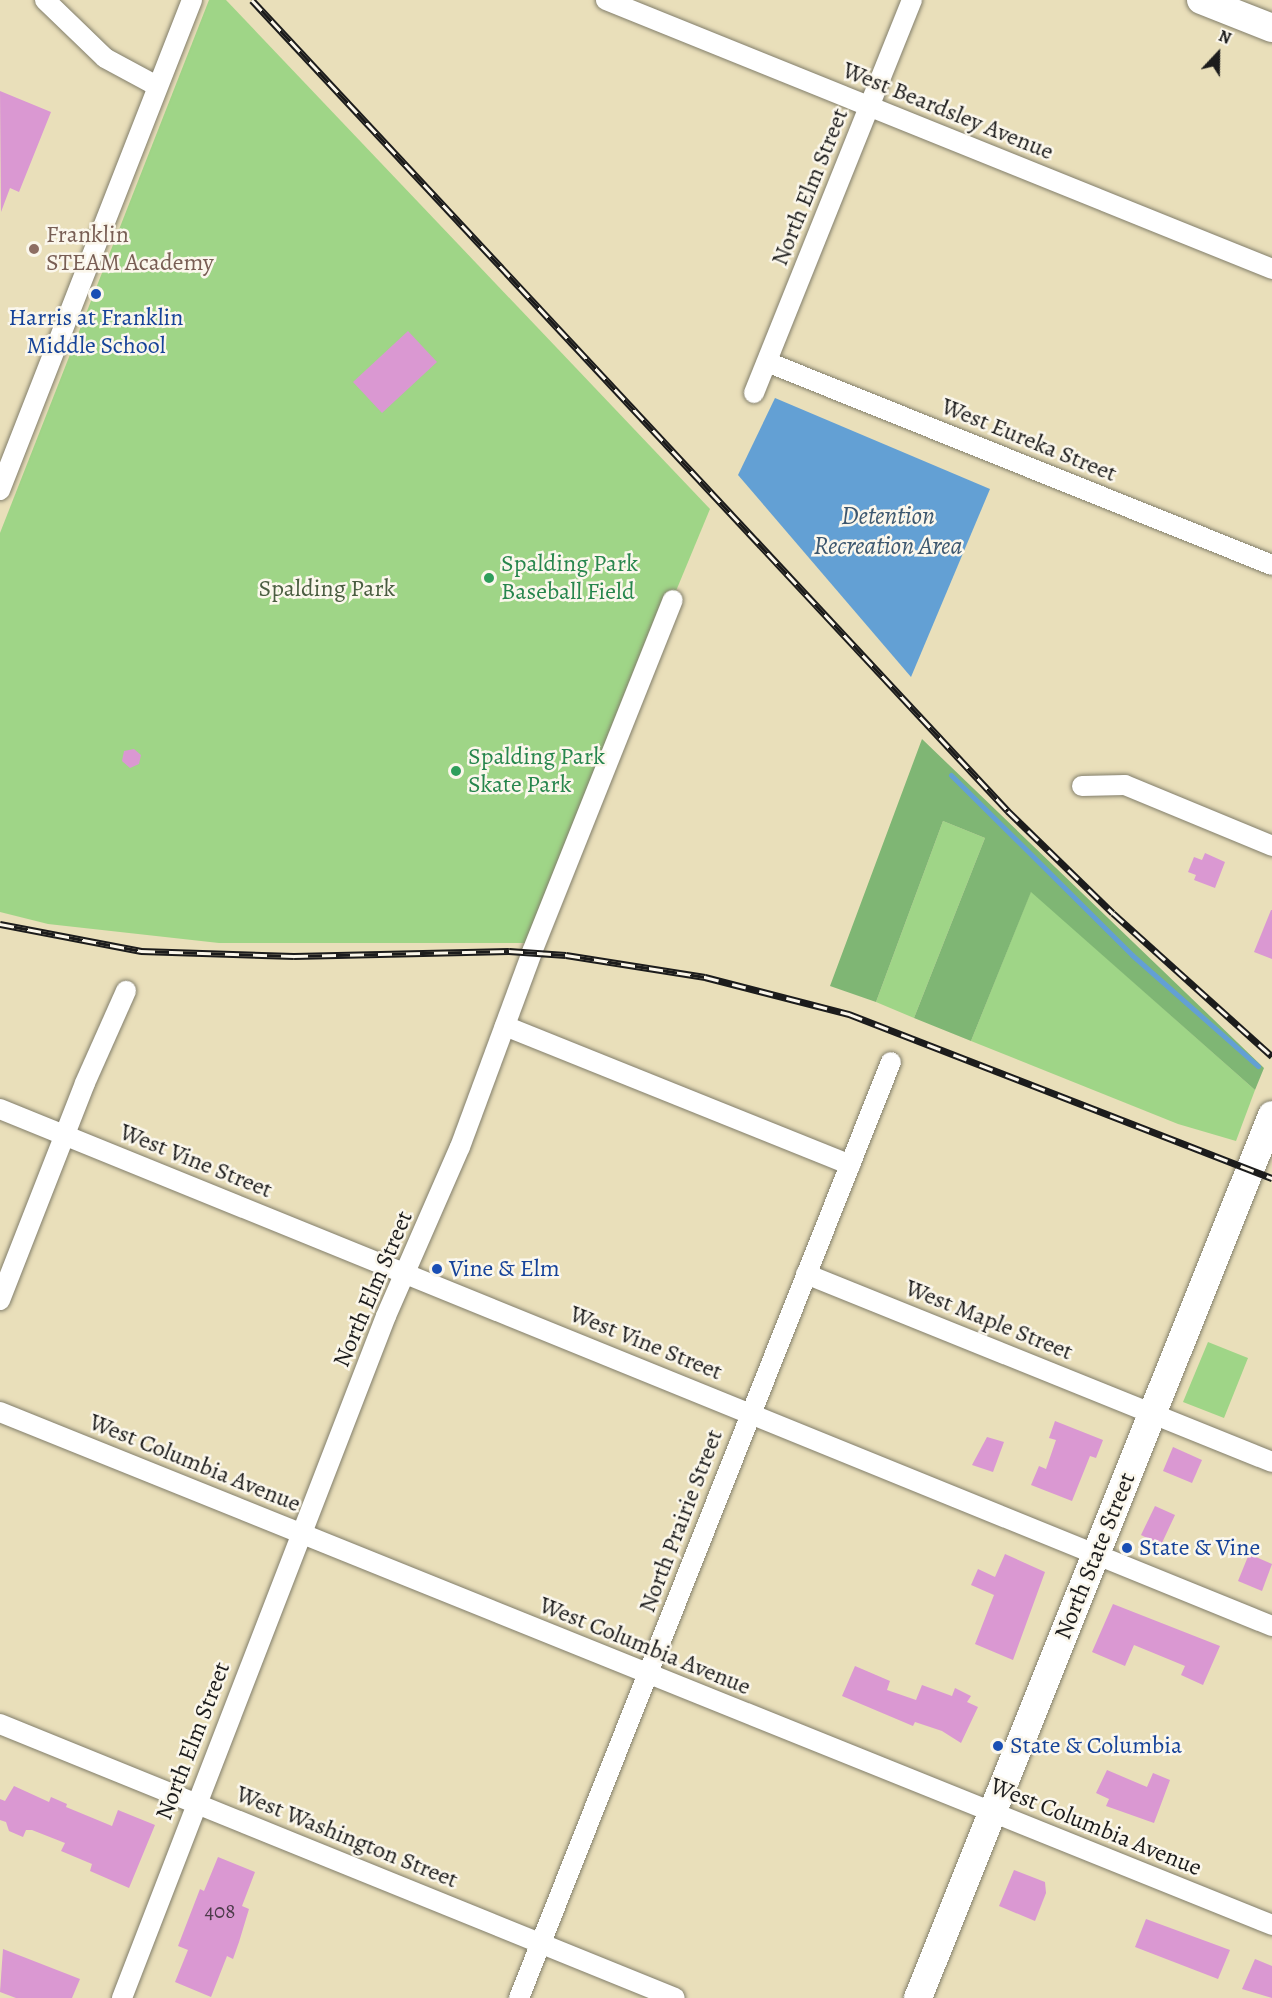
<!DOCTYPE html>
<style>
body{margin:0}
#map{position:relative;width:1272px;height:1998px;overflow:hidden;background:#e9dfba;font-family:Alegreya,serif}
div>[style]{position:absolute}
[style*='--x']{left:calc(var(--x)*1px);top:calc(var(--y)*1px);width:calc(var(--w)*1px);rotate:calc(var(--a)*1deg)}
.green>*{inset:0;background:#9fd587}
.forest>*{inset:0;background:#7fb674}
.water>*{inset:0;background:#63a0d4}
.stream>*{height:5px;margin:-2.5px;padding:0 2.5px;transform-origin:2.5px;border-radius:2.5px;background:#63a0d4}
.building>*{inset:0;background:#da98d2}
.roads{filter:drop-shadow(0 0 2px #827e6b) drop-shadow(0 0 2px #827e6b)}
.street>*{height:20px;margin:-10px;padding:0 10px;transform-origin:10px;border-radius:10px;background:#fff}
.secondary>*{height:28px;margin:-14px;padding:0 14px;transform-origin:14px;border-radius:14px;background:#fff}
.rail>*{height:7px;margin-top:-3.5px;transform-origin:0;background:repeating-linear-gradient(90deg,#fbf7ec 0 14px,#1c1c1c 0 28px);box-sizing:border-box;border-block:2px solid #1c1c1c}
.dots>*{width:16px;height:16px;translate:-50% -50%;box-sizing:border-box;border:3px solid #fbf7ec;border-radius:50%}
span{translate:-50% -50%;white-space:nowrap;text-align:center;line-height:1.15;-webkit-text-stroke:5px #fbf7ec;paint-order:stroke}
.number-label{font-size:21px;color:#4c3b4a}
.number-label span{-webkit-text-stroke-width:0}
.street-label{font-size:24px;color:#1c1c1c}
.education-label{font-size:24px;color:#785e54}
.left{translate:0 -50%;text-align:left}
.transit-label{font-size:24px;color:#164399}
.leisure-label{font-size:24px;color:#27864d}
.park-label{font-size:24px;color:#4a5d41}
.water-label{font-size:26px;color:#3c576f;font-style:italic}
.north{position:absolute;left:1188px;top:24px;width:60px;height:60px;-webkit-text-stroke:4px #fbf7ec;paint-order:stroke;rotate:22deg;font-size:16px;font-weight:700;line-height:24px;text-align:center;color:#1c1c1c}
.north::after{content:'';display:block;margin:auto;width:21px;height:27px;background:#1c1c1c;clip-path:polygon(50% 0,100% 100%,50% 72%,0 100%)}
</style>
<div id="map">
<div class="green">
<div style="clip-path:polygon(209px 0,226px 0,710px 509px,530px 943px,219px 943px,48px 924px,0 912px,0 533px)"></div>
<div style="clip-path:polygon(943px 821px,985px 838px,914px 1018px,876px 1002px)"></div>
<div style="clip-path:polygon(1031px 891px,1255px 1090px,1236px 1141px,1178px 1124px,971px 1041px)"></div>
<div style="clip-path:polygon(1208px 1342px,1248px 1358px,1224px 1418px,1183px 1402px)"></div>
</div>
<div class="forest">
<div style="clip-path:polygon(922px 739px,1264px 1068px,1255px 1090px,1031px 892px,971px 1041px,914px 1018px,985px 838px,943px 821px,876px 1002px,830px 986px)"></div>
</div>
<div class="water">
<div style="clip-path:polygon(775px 398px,990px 489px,911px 677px,738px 475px)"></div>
</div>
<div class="stream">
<div style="--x:951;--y:775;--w:255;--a:44.8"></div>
<div style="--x:1132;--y:955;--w:168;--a:41.4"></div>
</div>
<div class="building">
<div style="clip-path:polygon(0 91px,51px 112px,19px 192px,10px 188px,1px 212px)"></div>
<div style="clip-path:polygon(408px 331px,437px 362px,382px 413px,353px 382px)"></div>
<div style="clip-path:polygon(134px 749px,141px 755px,139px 764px,130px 768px,122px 761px,124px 751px)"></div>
<div style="clip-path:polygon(1205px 853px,1225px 862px,1215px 888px,1194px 880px,1196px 875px,1188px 872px,1194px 857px,1202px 860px)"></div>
<div style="clip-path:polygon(1271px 910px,1272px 910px,1272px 959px,1254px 952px)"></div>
<div style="clip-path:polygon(1055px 1421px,1103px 1440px,1096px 1458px,1090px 1456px,1072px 1501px,1031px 1485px,1039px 1466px,1046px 1469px,1056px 1440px,1049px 1438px)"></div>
<div style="clip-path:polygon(987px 1437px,1004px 1442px,993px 1472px,972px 1465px)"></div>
<div style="clip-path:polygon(1173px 1447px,1202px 1460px,1192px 1483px,1163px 1471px)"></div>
<div style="clip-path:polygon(1155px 1506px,1175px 1515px,1161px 1545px,1141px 1535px)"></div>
<div style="clip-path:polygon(1005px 1554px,1045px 1572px,1013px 1660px,975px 1644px,994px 1595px,971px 1585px,978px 1569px,995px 1577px)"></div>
<div style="clip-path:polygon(1249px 1554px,1272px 1564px,1262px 1591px,1238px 1581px)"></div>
<div style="clip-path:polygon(1113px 1604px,1220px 1646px,1203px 1685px,1181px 1675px,1185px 1666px,1134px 1645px,1125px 1666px,1092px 1652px)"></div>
<div style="clip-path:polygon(855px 1666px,890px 1681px,887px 1690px,916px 1700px,922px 1685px,952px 1696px,955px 1688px,971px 1696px,967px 1702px,978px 1707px,961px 1743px,942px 1731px,915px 1722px,913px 1726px,842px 1696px)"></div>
<div style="clip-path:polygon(1107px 1770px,1147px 1787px,1153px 1773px,1170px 1780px,1154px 1823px,1106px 1806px,1109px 1799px,1096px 1793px)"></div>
<div style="clip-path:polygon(14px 1786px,49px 1802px,51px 1797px,67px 1804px,66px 1807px,112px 1826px,118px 1810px,155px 1825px,129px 1888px,90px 1871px,92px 1864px,61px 1851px,65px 1843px,32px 1830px,26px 1830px,23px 1837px,9px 1831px,6px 1822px,0 1820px,0 1799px,5px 1801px)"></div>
<div style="clip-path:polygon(218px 1857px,255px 1872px,242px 1906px,249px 1909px,239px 1942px,233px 1959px,227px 1956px,211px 1997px,175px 1982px,188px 1950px,178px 1946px,200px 1889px,204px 1891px)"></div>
<div style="clip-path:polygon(1014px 1870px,1045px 1882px,1046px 1893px,1035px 1921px,999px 1906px)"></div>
<div style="clip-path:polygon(1146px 1919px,1230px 1950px,1218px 1979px,1135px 1947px)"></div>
<div style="clip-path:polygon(3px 1949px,80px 1979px,72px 1998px,16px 1998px,0 1992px)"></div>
<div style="clip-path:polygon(1255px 1959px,1272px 1966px,1272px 1998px,1242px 1989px)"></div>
</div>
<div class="roads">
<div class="street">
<div style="--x:45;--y:0;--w:83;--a:44"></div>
<div style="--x:105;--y:58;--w:59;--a:28.3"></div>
<div style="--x:606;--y:0;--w:718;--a:21.99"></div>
<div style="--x:767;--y:362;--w:544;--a:21.9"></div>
<div style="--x:754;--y:393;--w:424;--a:-68.1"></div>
<div style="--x:0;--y:490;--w:526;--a:-68.6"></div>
<div style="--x:1082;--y:786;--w:43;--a:-1.3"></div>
<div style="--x:1125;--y:785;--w:159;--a:22.5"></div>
<div style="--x:505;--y:1026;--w:372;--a:21.9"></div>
<div style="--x:0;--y:1109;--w:1373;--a:22.12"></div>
<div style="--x:806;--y:1274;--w:502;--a:21.97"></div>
<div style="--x:0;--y:1300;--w:233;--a:-68.6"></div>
<div style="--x:85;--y:1083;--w:101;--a:-66"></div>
<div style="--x:0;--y:1412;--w:1372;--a:21.96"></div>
<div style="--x:0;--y:1724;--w:728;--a:22.09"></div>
<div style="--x:122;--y:1998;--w:731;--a:-68.84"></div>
<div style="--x:386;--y:1316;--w:184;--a:-66.4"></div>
<div style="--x:460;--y:1147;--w:208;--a:-69.7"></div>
<div style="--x:532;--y:952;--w:379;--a:-68.2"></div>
<div style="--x:519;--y:1998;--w:1007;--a:-68.33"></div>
</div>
<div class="secondary">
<div style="--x:1201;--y:0;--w:76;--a:21.5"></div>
<div style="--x:918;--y:1998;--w:951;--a:-68.15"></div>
</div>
</div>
<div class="rail">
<div style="--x:252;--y:0;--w:1109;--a:47.01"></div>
<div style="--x:1008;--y:811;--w:146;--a:44.2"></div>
<div style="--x:1113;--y:913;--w:214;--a:42"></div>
<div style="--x:0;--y:924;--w:144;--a:10.8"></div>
<div style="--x:141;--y:951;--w:153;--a:1.9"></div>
<div style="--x:294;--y:956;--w:215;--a:-1.3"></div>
<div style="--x:509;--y:951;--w:57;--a:4"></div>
<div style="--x:566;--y:955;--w:141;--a:9"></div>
<div style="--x:705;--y:977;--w:149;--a:14.4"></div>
<div style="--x:849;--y:1014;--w:454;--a:21.2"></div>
</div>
<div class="dots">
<div style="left:34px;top:249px;background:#8d6e63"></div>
<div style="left:96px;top:294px;background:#1a4fb4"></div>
<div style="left:489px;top:578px;background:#2e9e5b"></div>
<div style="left:456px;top:771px;background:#2e9e5b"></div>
<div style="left:437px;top:1269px;background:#1a4fb4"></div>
<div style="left:1127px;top:1548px;background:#1a4fb4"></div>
<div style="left:998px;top:1746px;background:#1a4fb4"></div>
</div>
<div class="number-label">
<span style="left:220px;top:1911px">408</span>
</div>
<div class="street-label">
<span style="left:948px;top:111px;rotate:22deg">West Beardsley Avenue</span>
<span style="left:810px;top:187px;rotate:-68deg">North Elm Street</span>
<span style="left:1029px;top:440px;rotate:22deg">West Eureka Street</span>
<span style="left:196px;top:1161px;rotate:22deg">West Vine Street</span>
<span style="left:373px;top:1289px;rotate:-67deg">North Elm Street</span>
<span style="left:989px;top:1320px;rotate:22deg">West Maple Street</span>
<span style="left:646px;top:1343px;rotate:22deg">West Vine Street</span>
<span style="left:195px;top:1463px;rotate:22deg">West Columbia Avenue</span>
<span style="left:681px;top:1521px;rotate:-69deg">North Prairie Street</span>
<span style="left:1095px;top:1556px;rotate:-68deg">North State Street</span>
<span style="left:645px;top:1646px;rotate:22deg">West Columbia Avenue</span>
<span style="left:193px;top:1741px;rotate:-69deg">North Elm Street</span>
<span style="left:1096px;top:1827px;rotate:22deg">West Columbia Avenue</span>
<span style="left:347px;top:1837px;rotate:22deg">West Washington Street</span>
</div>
<div class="education-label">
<span class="left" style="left:46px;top:249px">Franklin<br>STEAM Academy</span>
</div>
<div class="transit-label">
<span style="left:96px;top:332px">Harris at Franklin<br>Middle School</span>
<span class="left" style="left:449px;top:1269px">Vine &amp; Elm</span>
<span class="left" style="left:1139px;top:1548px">State &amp; Vine</span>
<span class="left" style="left:1010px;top:1746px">State &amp; Columbia</span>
</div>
<div class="leisure-label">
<span class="left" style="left:501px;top:578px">Spalding Park<br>Baseball Field</span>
<span class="left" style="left:468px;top:771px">Spalding Park<br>Skate Park</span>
</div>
<div class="park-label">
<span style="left:327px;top:589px">Spalding Park</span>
</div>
<div class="water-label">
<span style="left:888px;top:531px">Detention<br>Recreation Area</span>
</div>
<div class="north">N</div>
</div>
